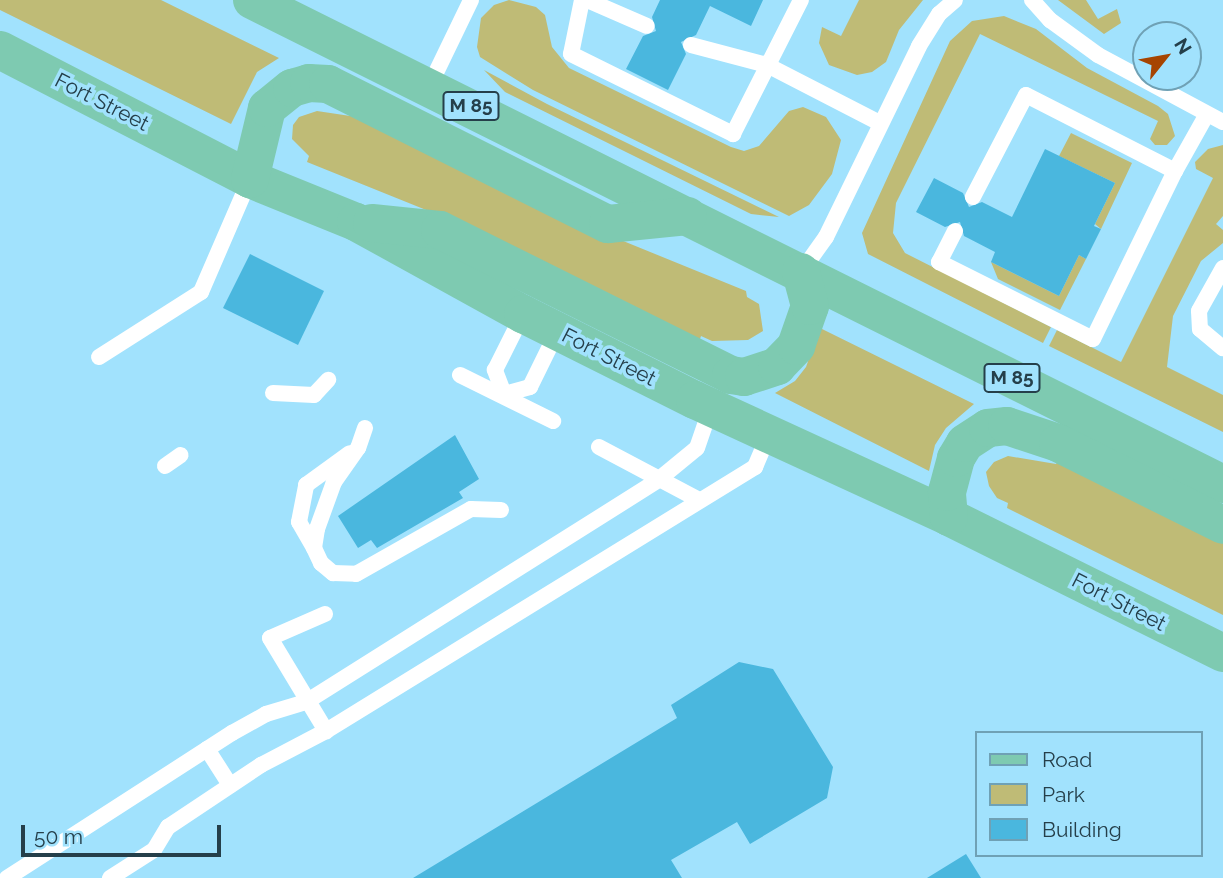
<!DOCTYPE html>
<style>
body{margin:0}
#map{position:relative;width:1223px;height:878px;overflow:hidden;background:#a1e2fd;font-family:Raleway,sans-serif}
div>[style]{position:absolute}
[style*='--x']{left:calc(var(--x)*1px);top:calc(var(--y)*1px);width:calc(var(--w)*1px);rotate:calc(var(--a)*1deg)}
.green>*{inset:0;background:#bfbb76}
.building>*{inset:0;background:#4ab7de}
.lane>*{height:16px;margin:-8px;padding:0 8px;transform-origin:8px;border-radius:8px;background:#fff}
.primary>*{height:38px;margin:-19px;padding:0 19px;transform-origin:19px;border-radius:19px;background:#7ecab1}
span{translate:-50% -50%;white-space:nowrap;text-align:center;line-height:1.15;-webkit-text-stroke:7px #a1e2fd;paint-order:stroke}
.shield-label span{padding:2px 5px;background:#a1e2fd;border:2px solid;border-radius:5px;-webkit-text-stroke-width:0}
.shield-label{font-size:19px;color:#253f4a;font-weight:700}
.street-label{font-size:21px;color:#253f4a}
.legend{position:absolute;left:975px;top:731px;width:228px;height:126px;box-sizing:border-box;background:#a1e2fd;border:2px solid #6fa1b5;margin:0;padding:9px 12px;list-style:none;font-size:21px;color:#253f4a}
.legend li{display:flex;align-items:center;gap:14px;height:35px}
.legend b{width:35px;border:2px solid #6fa1b5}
.north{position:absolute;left:1132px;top:21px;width:70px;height:70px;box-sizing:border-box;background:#a1e2fd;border:2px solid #6fa1b5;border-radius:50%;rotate:59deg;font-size:19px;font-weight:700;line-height:28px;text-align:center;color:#253f4a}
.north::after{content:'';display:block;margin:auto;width:24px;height:32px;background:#a64401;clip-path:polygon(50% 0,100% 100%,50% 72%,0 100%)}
.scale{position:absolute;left:21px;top:825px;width:200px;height:32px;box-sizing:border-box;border:4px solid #253f4a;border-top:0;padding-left:9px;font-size:21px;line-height:24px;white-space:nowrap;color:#253f4a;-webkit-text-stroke:5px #a1e2fd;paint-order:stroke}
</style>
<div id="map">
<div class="green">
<div style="clip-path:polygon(0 0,161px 0,279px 58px,257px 72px,231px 124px,0 10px)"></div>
<div style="clip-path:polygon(509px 0,536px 7px,545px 15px,552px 47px,569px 68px,731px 147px,744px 151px,759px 146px,789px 111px,803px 107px,826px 117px,841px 140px,832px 174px,809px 205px,789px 216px,533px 90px,480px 57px,477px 47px,481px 18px,494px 5px)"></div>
<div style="clip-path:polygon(859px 0,923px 0,899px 30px,886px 62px,872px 72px,857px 75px,829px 65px,819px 43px,822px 27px,841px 36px)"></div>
<div style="clip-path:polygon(1058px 0,1086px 0,1098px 19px,1117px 9px,1121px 23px,1104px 34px)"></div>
<div style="clip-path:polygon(1004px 16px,1036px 29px,1087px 68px,1158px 106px,1168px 114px,1175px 136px,1167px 145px,1155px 145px,1150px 139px,1158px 121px,980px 34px,896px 203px,893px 233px,905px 253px,1051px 327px,1043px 343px,868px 254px,862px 233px,950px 41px,972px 21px)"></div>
<div style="clip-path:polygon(484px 70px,547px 104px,779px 217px,751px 214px,505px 92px)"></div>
<div style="clip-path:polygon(317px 111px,357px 117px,606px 234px,746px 291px,747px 297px,759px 304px,763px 331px,748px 340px,712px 341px,701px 336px,699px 342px,446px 218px,307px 162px,309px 156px,292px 139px,293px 125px,299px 117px)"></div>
<div style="clip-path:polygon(1071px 133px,1132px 163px,1101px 229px,1095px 224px,1115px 183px,1059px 156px)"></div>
<div style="clip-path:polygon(1223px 145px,1223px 216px,1216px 224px,1223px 230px,1223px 243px,1201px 261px,1173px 316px,1167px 367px,1223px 395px,1223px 432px,1049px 346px,1057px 330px,1121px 362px,1213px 178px,1196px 169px,1195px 162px,1208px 149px)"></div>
<div style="clip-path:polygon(1079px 255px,1086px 259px,1060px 310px,998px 279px,991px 262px,1059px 296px)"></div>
<div style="clip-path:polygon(820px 328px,974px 404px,946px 428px,935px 445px,929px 471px,775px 393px,795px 381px,806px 367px)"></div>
<div style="clip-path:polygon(1008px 456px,1056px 464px,1059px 459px,1223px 540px,1223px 615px,1007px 508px,1008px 503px,997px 498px,989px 486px,986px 472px,994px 462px)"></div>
</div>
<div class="building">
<div style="clip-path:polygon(660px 0,763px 0,751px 26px,710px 6px,696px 35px,681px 42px,686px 54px,668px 90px,626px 69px,643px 36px,656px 31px,652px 17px)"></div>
<div style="clip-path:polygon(1045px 149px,1115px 183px,1094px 226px,1101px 229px,1086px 259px,1079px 255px,1059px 296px,991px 262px,995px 252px,964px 236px,960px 222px,945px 227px,916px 212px,934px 178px,963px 193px,969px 207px,982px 202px,1012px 217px)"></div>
<div style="clip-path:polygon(250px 254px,324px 291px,298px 345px,223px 308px)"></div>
<div style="clip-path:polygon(455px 435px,479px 479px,459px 492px,463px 498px,377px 548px,371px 540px,358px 548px,338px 516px)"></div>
<div style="clip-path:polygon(739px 662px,773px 669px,833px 767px,827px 798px,750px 844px,737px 822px,671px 860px,682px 878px,413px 878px,677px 718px,671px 705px)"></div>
<div style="clip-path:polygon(966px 854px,981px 878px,927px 878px)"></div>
</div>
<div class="lane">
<div style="--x:582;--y:0;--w:55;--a:101.5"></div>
<div style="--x:571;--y:54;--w:181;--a:26.3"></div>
<div style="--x:733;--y:134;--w:150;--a:-63.1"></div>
<div style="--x:587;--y:0;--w:65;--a:23.4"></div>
<div style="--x:1032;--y:0;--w:27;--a:48"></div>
<div style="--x:1050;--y:20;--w:59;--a:36.1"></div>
<div style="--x:1098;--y:55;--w:142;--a:28.2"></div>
<div style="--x:691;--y:45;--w:79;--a:14.7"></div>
<div style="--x:767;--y:65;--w:127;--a:27.2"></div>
<div style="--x:430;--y:85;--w:94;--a:-64.2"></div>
<div style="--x:1175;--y:171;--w:65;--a:-60.7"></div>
<div style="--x:955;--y:231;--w:35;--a:117"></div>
<div style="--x:939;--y:262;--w:172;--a:26.6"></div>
<div style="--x:1093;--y:339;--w:187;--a:-64"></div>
<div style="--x:1175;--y:171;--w:167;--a:-153"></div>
<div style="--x:1026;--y:95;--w:115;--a:117.5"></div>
<div style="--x:1223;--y:268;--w:49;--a:119.2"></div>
<div style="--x:1199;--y:311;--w:18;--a:87"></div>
<div style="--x:1200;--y:329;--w:30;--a:40"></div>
<div style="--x:801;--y:272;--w:43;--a:-54.5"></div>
<div style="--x:826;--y:237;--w:212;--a:-64"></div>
<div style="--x:919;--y:46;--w:38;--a:-58"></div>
<div style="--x:939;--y:14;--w:21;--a:-41"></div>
<div style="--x:99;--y:357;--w:121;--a:-32.5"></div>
<div style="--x:201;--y:292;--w:123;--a:-66.6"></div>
<div style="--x:460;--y:375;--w:104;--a:26.3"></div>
<div style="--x:273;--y:393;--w:41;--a:2.8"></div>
<div style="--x:314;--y:395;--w:21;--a:-47"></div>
<div style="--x:504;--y:394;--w:27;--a:-15"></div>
<div style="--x:530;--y:387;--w:61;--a:-63.9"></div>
<div style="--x:504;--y:394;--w:26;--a:-111"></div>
<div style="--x:495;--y:370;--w:63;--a:-63.4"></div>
<div style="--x:365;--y:428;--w:21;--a:109"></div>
<div style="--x:358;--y:448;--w:42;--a:125.2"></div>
<div style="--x:334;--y:482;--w:50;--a:109.9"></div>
<div style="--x:317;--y:529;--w:19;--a:99"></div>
<div style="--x:314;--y:548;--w:17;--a:65"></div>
<div style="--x:321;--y:563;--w:16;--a:40"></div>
<div style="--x:333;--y:573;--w:23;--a:2"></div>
<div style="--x:356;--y:574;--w:132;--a:-29.5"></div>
<div style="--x:471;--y:509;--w:30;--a:2"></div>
<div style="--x:599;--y:447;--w:113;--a:27.9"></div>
<div style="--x:165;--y:466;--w:19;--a:-35"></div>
<div style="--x:314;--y:548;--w:30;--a:-120"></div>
<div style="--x:299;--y:522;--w:38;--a:-79"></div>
<div style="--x:306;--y:485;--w:54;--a:-36"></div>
<div style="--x:325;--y:614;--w:60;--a:156.4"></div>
<div style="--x:270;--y:638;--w:109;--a:58.9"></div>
<div style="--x:207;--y:749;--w:43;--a:57.4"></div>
<div style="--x:7;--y:878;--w:268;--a:-32.8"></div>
<div style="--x:232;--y:733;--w:39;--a:-29"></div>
<div style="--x:266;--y:714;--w:42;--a:-16.7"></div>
<div style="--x:306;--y:702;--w:416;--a:-32.2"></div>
<div style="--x:658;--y:480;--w:50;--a:-39.4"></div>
<div style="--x:697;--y:448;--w:43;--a:-71.1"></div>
<div style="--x:110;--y:878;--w:52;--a:-32.5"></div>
<div style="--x:154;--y:850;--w:27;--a:-59"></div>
<div style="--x:168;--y:827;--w:112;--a:-33.7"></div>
<div style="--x:261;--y:765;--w:73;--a:-27.6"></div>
<div style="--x:326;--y:731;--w:504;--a:-31.61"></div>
<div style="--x:755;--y:467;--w:36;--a:-67"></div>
</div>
<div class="primary">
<div style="--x:252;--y:0;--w:1085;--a:26.49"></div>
<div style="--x:0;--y:50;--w:281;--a:27.3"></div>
<div style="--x:250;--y:179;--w:114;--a:22.1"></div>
<div style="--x:356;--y:222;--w:191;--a:28.9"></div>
<div style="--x:523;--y:314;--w:192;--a:26.6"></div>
<div style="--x:695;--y:400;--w:280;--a:24.7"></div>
<div style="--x:949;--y:517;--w:306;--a:26.4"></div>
<div style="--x:250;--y:179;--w:73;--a:-76.5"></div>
<div style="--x:267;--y:108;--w:32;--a:-39"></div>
<div style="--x:292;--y:88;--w:18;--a:-16"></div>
<div style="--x:309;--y:83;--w:19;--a:3"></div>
<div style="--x:328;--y:84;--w:313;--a:26.6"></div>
<div style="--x:608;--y:224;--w:80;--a:-5.7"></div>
<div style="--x:372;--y:223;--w:68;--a:5.9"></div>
<div style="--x:440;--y:230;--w:325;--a:26.5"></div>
<div style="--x:731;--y:375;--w:13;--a:9"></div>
<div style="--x:744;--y:377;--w:35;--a:-18"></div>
<div style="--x:777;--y:366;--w:28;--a:-46"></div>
<div style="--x:796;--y:346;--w:42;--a:-70.7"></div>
<div style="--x:810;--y:306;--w:35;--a:-105"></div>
<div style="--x:949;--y:517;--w:25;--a:-95"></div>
<div style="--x:947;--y:492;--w:35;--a:-75"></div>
<div style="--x:956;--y:458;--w:17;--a:-59"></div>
<div style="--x:965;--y:443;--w:27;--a:-33"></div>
<div style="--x:988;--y:428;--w:19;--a:-6"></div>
<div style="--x:1007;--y:426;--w:54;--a:18.4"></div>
<div style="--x:1058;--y:443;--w:184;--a:26.4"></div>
</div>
<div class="shield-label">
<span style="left:471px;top:106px">M 85</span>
<span style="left:1012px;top:378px">M 85</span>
</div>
<div class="street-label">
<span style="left:102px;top:102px;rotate:27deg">Fort Street</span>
<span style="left:609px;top:357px;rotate:27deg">Fort Street</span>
<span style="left:1119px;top:602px;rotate:27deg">Fort Street</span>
</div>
<ul class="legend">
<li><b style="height:9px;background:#7ecab1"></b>Road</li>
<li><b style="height:19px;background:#bfbb76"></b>Park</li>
<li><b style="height:19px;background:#4ab7de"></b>Building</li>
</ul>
<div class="north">N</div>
<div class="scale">50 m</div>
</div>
